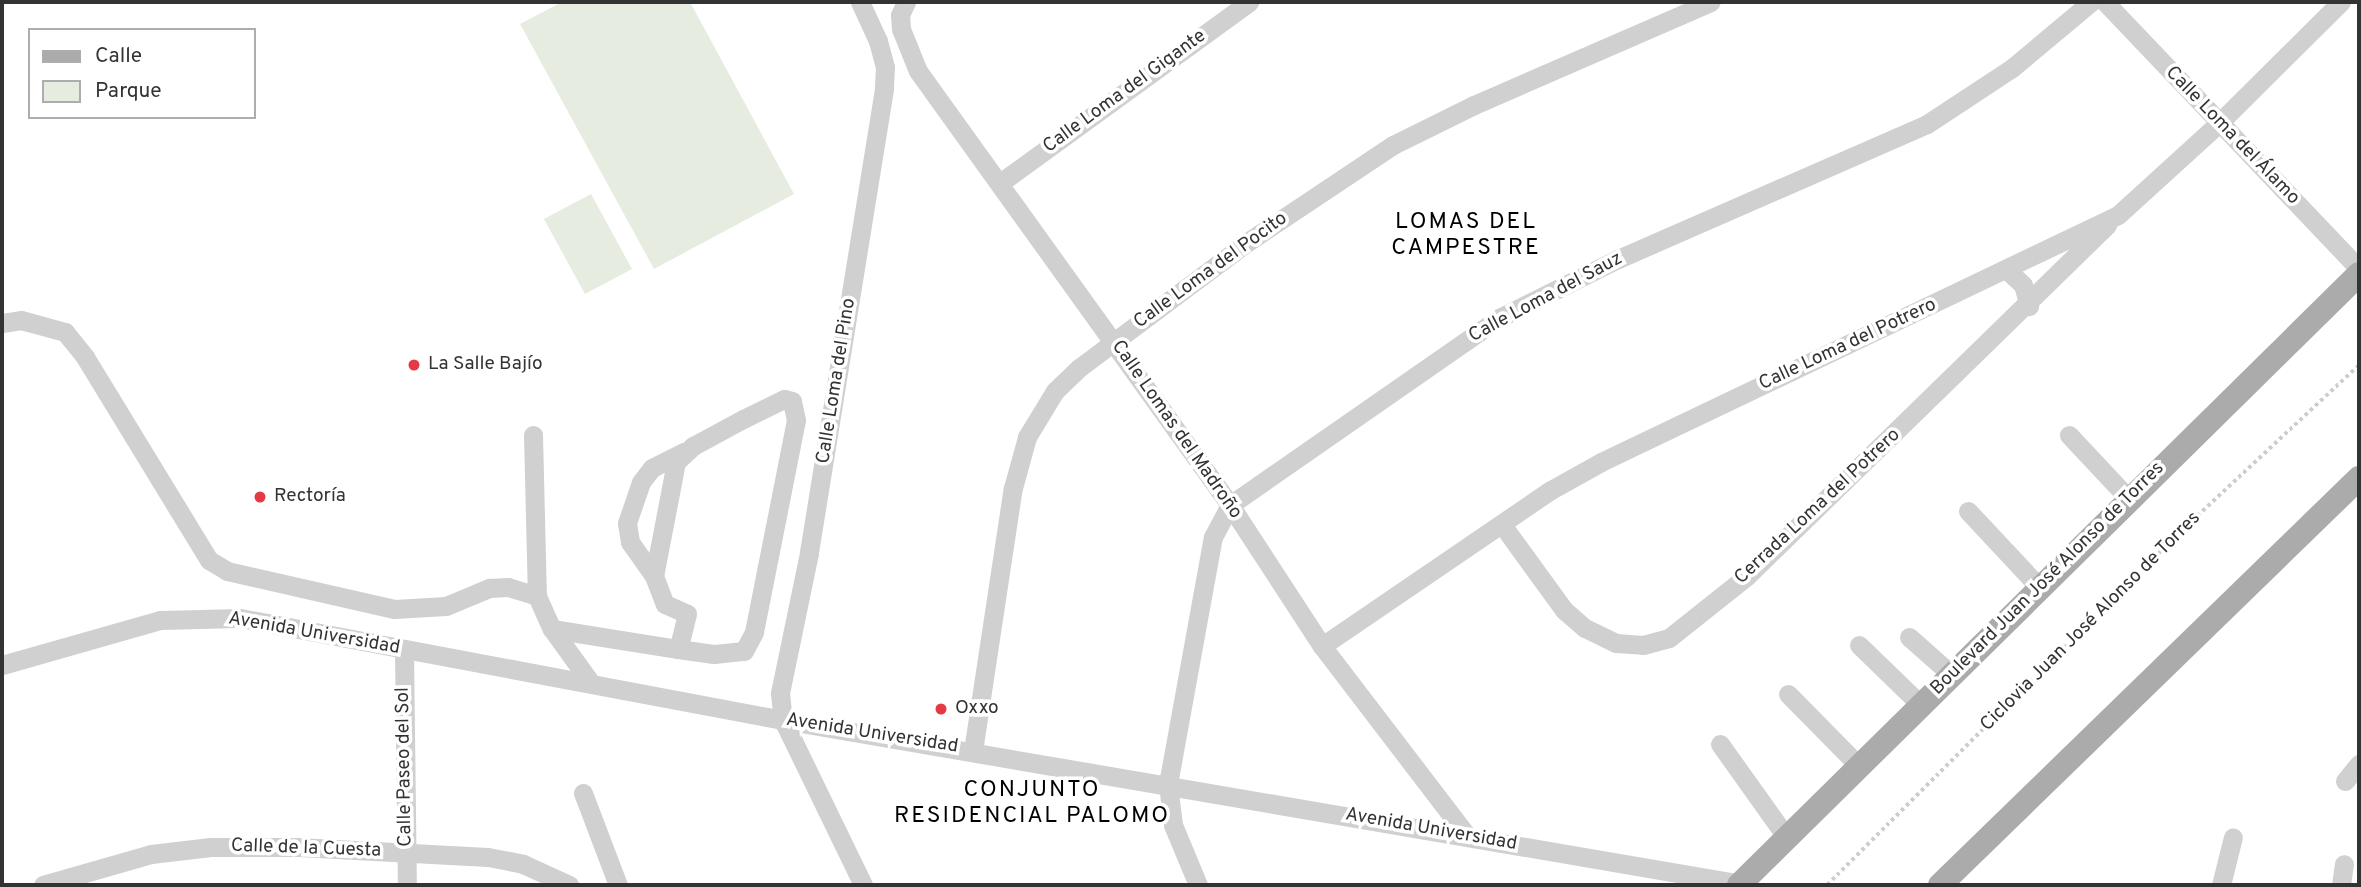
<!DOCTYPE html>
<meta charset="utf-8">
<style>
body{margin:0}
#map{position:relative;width:2361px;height:887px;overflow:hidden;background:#fff;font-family:Overpass,sans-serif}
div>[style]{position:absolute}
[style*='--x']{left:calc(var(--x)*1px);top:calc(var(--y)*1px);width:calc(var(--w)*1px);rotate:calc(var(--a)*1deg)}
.green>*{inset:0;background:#e6ecdf}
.path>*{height:3.5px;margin-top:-1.75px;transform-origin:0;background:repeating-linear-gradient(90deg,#cdcdcd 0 3.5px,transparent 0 7px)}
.minor>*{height:19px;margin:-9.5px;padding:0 9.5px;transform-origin:9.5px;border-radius:9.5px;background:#d0d0d0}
.major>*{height:24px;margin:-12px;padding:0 12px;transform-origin:12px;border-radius:12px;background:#ababab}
.dots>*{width:19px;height:19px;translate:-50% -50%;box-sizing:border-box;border:4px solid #fff;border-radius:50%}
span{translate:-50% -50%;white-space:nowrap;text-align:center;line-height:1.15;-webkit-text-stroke:7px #fff;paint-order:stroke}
.street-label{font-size:19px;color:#333}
.poi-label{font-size:19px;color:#333}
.left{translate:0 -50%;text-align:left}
.quarter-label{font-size:23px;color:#000;letter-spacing:2px}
.frame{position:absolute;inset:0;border:4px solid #333;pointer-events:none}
.legend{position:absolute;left:28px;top:28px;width:228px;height:91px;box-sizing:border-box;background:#fff;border:2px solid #adadad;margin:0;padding:9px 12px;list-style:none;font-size:21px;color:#333}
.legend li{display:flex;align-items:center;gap:14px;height:35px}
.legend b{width:35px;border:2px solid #adadad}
</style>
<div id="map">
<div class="green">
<div style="clip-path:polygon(562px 2px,690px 2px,794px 194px,654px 269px,520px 24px)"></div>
<div style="clip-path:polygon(591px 194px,632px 269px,585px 294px,544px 219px)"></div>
</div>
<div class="path">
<div style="--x:1827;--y:885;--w:502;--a:-45"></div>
<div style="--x:2182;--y:530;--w:242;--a:-43"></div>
</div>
<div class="minor">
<div style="--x:860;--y:2;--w:43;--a:65.2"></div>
<div style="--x:878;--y:41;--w:27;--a:75"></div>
<div style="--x:885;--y:67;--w:22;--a:93"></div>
<div style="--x:884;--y:89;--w:470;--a:99.2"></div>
<div style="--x:809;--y:553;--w:143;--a:101.7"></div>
<div style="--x:780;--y:693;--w:27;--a:84"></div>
<div style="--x:783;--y:720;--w:183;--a:64.1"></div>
<div style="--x:906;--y:2;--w:14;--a:115"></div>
<div style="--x:900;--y:15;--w:14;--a:86"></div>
<div style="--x:901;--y:29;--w:45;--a:68"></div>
<div style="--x:918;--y:71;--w:535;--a:54.29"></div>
<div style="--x:1230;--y:505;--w:168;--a:56.9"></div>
<div style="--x:1322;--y:646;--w:240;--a:52.6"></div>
<div style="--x:2105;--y:2;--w:369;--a:46.4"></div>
<div style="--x:1000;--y:183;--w:308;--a:-36"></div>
<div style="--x:2007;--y:270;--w:22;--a:43"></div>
<div style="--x:2023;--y:285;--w:22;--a:74"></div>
<div style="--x:2;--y:323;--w:19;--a:-9"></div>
<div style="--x:21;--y:320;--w:46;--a:15.3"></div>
<div style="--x:65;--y:332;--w:32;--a:51"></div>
<div style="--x:85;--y:357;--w:238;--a:58.6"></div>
<div style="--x:209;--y:560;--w:21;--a:31"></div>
<div style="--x:227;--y:571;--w:171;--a:12.8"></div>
<div style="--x:394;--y:609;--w:52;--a:-3.3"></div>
<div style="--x:446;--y:606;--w:47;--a:-22.7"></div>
<div style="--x:489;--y:588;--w:19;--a:-3"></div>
<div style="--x:508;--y:587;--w:30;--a:17"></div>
<div style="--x:533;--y:435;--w:161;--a:88.6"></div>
<div style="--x:537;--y:596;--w:36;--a:66"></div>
<div style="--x:552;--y:629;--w:67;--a:54.2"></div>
<div style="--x:2069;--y:435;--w:88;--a:46.8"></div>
<div style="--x:1968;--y:511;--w:104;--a:46.9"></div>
<div style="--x:1503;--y:526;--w:104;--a:54"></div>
<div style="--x:1564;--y:610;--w:28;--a:41"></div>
<div style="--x:1585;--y:628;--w:34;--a:26"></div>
<div style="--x:1616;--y:643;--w:27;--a:4"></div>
<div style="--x:1643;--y:645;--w:27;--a:-15"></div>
<div style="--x:1669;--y:638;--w:100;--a:-38.5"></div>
<div style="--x:1747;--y:576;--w:503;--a:-44.27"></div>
<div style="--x:654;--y:576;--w:42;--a:-125.2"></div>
<div style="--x:630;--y:542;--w:19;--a:-99"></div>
<div style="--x:627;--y:523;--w:43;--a:-71.1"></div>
<div style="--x:641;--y:482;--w:18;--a:-52"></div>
<div style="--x:652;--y:468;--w:35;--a:-27"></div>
<div style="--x:552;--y:629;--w:128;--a:9"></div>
<div style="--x:678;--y:649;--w:36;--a:8"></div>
<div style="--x:714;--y:654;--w:30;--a:-6"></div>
<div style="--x:744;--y:651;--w:21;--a:-62"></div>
<div style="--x:754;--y:632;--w:216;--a:-78.8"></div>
<div style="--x:796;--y:420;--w:19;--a:-102"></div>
<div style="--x:792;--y:401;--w:8;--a:-166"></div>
<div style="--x:784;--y:399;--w:46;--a:154"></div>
<div style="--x:743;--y:419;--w:57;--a:151.6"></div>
<div style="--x:693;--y:446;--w:23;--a:137"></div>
<div style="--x:676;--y:462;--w:116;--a:100.9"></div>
<div style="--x:654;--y:576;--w:30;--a:69"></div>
<div style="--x:665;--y:604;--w:24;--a:24"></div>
<div style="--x:687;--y:614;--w:36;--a:104"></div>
<div style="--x:1909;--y:637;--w:56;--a:41.4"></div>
<div style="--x:1859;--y:645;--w:86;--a:44.1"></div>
<div style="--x:1322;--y:646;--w:277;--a:-34.3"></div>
<div style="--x:1551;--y:490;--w:57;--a:-29.2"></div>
<div style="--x:1601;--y:462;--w:573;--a:-25.54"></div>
<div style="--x:2118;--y:215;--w:137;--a:-42.3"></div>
<div style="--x:2219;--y:123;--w:172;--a:-44.8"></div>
<div style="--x:404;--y:649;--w:236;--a:89.3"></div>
<div style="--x:2;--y:665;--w:164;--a:-15.9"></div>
<div style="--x:160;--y:620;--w:80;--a:-1.4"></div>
<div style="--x:240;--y:618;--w:552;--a:10.64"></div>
<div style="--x:783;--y:720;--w:978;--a:9.71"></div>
<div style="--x:1788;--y:694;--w:103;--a:45.4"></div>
<div style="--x:1720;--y:744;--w:115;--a:54.5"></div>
<div style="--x:973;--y:751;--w:266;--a:-81.4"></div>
<div style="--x:1013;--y:488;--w:53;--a:-74.6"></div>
<div style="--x:1027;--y:437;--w:54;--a:-58.7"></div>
<div style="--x:1055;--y:391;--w:33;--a:-44"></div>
<div style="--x:1079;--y:368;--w:212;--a:-36.8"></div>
<div style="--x:1249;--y:241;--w:173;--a:-33.7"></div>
<div style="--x:1393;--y:145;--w:90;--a:-26.3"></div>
<div style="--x:1474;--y:105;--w:258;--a:-23.5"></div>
<div style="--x:2345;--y:781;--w:22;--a:-51"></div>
<div style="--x:583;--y:793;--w:98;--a:69.2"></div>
<div style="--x:43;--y:885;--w:112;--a:-16"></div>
<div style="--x:151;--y:854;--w:60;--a:-6.7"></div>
<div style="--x:211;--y:847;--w:87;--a:0"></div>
<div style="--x:298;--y:847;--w:190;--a:3"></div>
<div style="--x:488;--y:857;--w:36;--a:11"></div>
<div style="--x:523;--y:864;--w:51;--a:24.5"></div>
<div style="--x:1198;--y:885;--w:65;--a:-112.6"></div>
<div style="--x:1173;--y:825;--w:41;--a:-97"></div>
<div style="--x:1168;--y:784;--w:251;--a:-79.7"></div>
<div style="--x:1213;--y:537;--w:36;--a:-62"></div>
<div style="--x:1230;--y:505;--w:328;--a:-34.8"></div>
<div style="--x:1499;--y:318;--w:133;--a:-26.4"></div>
<div style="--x:1618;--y:259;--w:337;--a:-23.6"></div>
<div style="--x:1927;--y:124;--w:102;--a:-33.4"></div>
<div style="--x:2012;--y:68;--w:103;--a:-39.9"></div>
<div style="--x:2221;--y:885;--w:49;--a:-76"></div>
<div style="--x:2341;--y:885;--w:21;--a:-82"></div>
</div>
<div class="major">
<div style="--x:1739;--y:885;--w:870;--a:-44.58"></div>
<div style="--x:1940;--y:885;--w:584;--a:-44.17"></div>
</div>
<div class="dots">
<div style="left:414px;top:365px;background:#e63946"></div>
<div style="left:260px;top:497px;background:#e63946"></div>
<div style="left:941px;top:709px;background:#e63946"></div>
</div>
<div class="street-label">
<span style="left:1125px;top:92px;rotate:-36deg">Calle Loma del Gigante</span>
<span style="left:2232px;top:136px;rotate:46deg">Calle Loma del Álamo</span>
<span style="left:1211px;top:271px;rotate:-36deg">Calle Loma del Pocito</span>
<span style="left:1546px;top:298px;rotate:-28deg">Calle Loma del Sauz</span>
<span style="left:1848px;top:345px;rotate:-25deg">Calle Loma del Potrero</span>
<span style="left:837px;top:381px;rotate:-81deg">Calle Loma del Pino</span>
<span style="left:1176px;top:430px;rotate:55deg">Calle Lomas del Madroño</span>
<span style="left:1818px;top:507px;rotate:-43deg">Cerrada Loma del Potrero</span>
<span style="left:2048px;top:579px;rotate:-45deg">Boulevard Juan José Alonso de Torres</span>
<span style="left:2091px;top:622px;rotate:-45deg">Ciclovia Juan José Alonso de Torres</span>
<span style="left:314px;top:634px;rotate:10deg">Avenida Universidad</span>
<span style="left:872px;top:734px;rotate:9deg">Avenida Universidad</span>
<span style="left:405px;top:767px;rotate:-91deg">Calle Paseo del Sol</span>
<span style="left:1431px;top:830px;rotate:10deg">Avenida Universidad</span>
<span style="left:306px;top:849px;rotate:2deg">Calle de la Cuesta</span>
</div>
<div class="poi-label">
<span class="left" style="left:428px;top:365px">La Salle Bajío</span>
<span class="left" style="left:274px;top:497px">Rectoría</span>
<span class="left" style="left:955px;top:709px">Oxxo</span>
</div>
<div class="quarter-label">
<span style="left:1466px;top:236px">LOMAS DEL<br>CAMPESTRE</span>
<span style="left:1032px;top:804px">CONJUNTO<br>RESIDENCIAL PALOMO</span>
</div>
<div class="frame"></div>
<ul class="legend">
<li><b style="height:9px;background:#ababab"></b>Calle</li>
<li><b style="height:19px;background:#e6ecdf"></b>Parque</li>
</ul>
</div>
